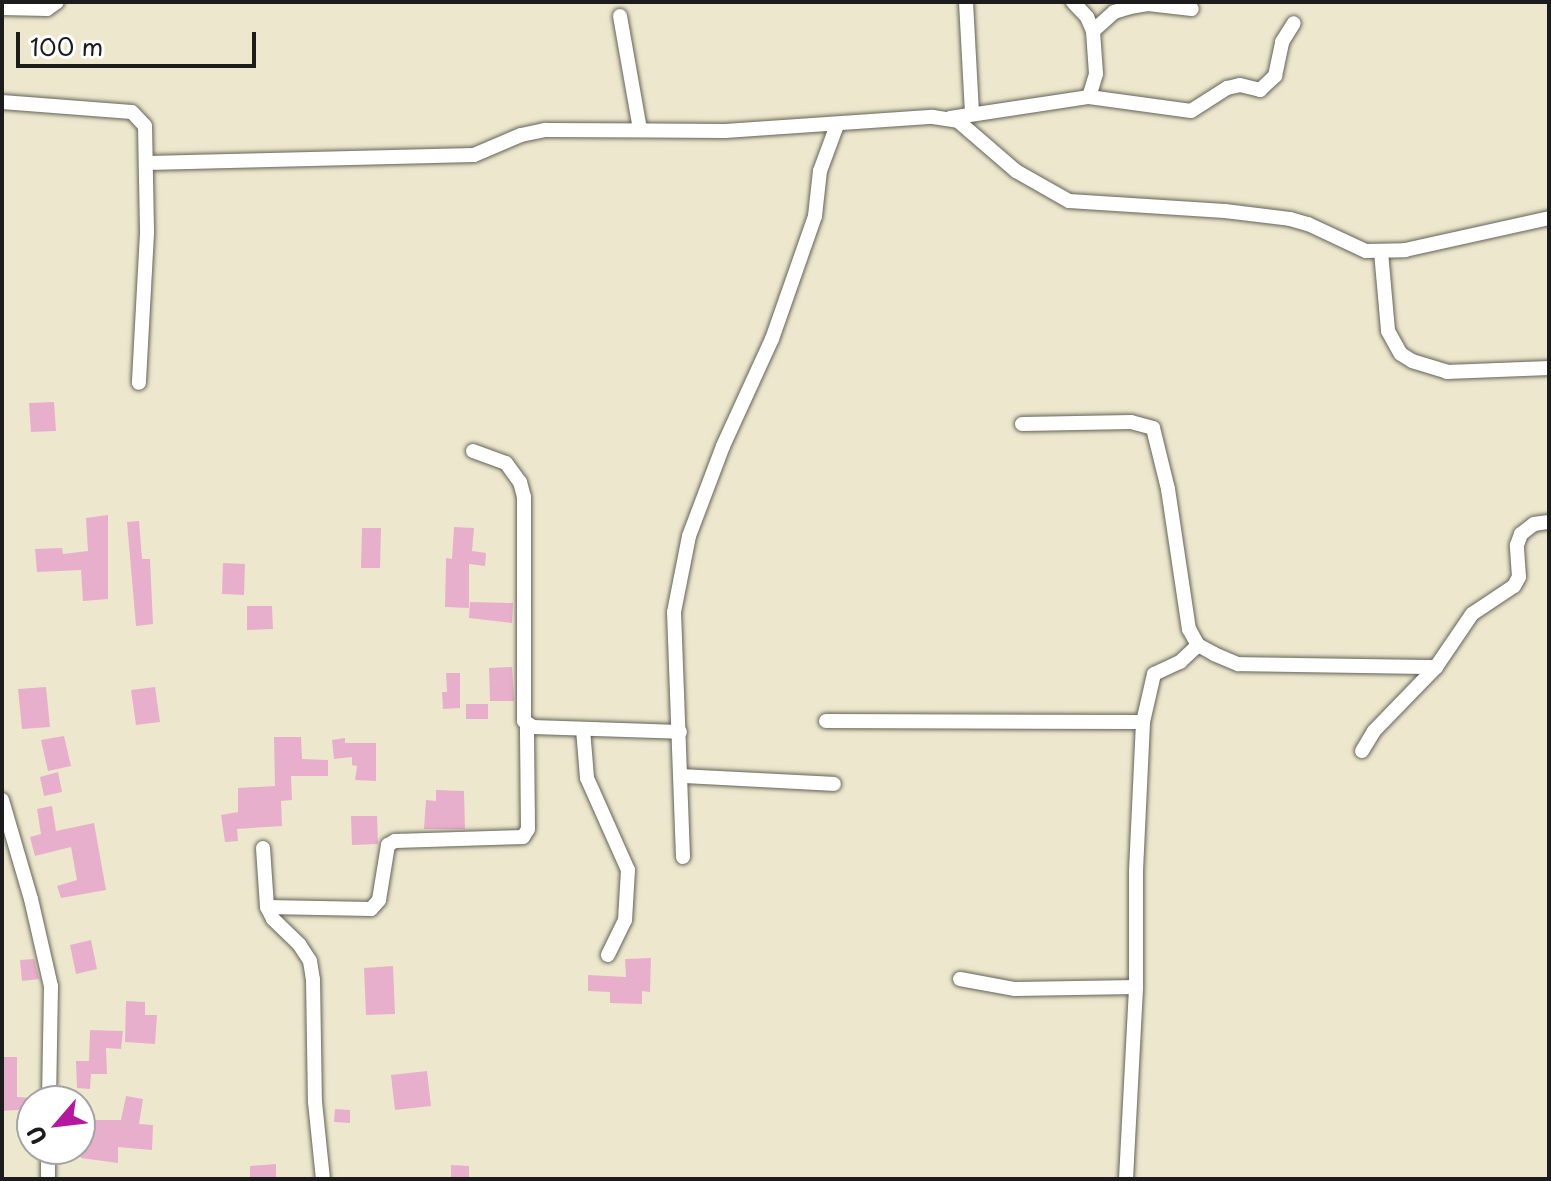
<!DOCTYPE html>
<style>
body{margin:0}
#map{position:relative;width:1551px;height:1181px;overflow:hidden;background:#ede8cd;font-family:"Playpen Sans",sans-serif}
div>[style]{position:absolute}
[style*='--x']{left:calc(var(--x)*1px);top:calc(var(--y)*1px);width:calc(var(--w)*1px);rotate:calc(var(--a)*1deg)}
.building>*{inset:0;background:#e7afcc}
.roads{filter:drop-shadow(0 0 2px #65635a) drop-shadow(0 0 2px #65635a)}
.street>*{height:14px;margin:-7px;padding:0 7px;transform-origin:7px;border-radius:7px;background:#fff}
span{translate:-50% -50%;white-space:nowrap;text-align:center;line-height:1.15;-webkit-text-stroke:6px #fff;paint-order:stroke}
.frame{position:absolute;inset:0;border:4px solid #1c1c1c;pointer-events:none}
.north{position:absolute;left:16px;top:1085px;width:80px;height:80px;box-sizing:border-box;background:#fff;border:2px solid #a4a4a4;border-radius:50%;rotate:242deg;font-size:22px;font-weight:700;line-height:32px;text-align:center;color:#1c1c1c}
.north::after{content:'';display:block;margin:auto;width:28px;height:36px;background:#b5179e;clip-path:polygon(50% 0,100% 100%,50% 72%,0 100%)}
.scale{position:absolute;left:16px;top:32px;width:240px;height:36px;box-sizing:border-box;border:4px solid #1c1c1c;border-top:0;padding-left:10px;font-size:24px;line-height:28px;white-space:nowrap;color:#1c1c1c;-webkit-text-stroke:6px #fff;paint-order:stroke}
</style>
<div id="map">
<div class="building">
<div style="clip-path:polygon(54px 402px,56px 431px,31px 432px,29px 403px)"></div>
<div style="clip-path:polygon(108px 515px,108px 599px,83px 601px,81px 570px,37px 572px,35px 549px,62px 548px,63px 554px,88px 551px,86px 518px)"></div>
<div style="clip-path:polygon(139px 521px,142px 559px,150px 559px,153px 624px,136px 626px,127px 522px)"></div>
<div style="clip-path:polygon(454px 527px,474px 528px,472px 551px,486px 553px,485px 566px,469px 564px,469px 608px,445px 607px,446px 558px,452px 559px)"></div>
<div style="clip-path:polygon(362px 528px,381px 528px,380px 568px,361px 568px)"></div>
<div style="clip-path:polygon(223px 563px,245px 564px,244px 595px,222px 594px)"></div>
<div style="clip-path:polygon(470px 602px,513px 603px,512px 623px,469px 618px)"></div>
<div style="clip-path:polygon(247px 606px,272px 606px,273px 629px,247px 630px)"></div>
<div style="clip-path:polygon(512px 667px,514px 701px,490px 701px,489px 668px)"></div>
<div style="clip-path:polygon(446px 673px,460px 673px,460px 708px,443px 709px,442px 692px,447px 692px)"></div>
<div style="clip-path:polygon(46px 687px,50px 727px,22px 729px,18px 689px)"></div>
<div style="clip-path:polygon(155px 687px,160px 722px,136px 725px,131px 690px)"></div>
<div style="clip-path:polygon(466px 704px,488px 704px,488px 719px,466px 719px)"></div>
<div style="clip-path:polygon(64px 736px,71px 766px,48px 771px,41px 740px)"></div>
<div style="clip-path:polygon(274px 737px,301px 737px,302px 759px,328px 760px,328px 776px,291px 776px,292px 800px,281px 801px,282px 826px,237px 829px,238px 841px,225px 842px,221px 815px,238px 812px,238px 788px,275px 786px)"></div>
<div style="clip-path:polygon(345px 738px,345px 743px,376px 743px,376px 781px,355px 780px,357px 766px,352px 765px,352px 757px,334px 759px,332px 740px)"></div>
<div style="clip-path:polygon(58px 772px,62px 792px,44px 796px,40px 777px)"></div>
<div style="clip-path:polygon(436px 790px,464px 791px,465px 829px,424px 829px,426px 800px,436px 801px)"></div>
<div style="clip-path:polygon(52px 806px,56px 831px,94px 823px,106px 890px,61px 898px,57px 886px,77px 880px,71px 847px,35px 856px,30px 837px,41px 834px,37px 809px)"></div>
<div style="clip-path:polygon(351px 816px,377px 816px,378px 844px,352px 845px)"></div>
<div style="clip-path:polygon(91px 940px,97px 969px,76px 974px,70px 945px)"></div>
<div style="clip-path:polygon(651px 958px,650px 992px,642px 991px,642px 1004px,610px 1003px,610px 992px,588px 991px,588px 975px,626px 977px,625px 959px)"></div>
<div style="clip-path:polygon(34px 959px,39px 979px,22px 981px,20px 960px)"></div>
<div style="clip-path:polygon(393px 966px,395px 1014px,366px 1015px,364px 968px)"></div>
<div style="clip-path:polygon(126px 1001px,145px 1002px,145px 1015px,157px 1015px,155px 1044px,125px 1042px)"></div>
<div style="clip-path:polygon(90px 1030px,123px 1031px,121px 1049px,106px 1048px,107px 1074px,91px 1074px,90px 1089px,77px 1088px,76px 1061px,89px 1061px)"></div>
<div style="clip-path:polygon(2px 1057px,17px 1057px,17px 1097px,39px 1098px,32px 1101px,32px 1109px,2px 1111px)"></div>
<div style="clip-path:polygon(427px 1071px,431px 1106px,395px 1110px,391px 1075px)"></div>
<div style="clip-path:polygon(126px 1096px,143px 1099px,139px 1124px,153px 1125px,152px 1150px,118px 1147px,118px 1163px,81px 1158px,82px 1120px,121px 1120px)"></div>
<div style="clip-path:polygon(335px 1109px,350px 1110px,350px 1123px,334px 1122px)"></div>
<div style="clip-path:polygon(276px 1164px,276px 1179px,250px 1179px,250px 1166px)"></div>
<div style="clip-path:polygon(451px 1165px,469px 1166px,469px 1179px,451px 1179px)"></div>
</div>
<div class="roads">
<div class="street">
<div style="--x:966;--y:2;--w:112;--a:86.9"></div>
<div style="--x:2;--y:8;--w:45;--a:1.3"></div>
<div style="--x:47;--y:9;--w:12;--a:-35"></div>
<div style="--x:620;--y:16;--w:115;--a:80"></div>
<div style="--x:1093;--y:31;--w:28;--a:-42"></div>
<div style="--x:1114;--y:12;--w:17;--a:-17"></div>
<div style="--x:1130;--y:7;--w:18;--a:-9"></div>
<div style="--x:1148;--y:4;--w:44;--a:6.5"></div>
<div style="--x:1089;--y:97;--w:103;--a:7.8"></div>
<div style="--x:1191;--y:111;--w:43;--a:-32.6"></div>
<div style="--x:1227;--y:88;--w:13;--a:-13"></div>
<div style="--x:1240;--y:85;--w:21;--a:14"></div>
<div style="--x:1260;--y:90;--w:21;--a:-43"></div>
<div style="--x:1275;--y:76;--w:35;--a:-78"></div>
<div style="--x:1282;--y:42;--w:22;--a:-58"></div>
<div style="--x:2;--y:102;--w:130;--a:4.4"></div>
<div style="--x:132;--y:112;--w:19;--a:47"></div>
<div style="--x:145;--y:126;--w:107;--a:88.9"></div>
<div style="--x:147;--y:233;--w:150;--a:93.1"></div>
<div style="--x:950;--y:118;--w:141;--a:-8.6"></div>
<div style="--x:1089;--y:97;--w:24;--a:-73"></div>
<div style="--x:1096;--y:74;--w:43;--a:-94"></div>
<div style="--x:1093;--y:31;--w:15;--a:-113"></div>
<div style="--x:1087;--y:17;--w:21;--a:-133"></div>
<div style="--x:148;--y:163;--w:326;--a:-1.4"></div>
<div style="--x:474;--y:155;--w:51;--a:-23.1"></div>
<div style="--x:521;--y:135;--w:25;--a:-12"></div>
<div style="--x:545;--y:130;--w:180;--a:0.3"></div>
<div style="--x:725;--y:131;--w:208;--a:-3.9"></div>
<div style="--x:933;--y:117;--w:25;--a:9"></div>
<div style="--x:958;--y:121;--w:77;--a:40.8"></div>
<div style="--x:1016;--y:171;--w:61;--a:29.5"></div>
<div style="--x:1069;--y:201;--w:156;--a:3.7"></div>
<div style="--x:1225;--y:211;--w:65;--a:7"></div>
<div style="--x:1290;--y:219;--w:19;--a:16"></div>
<div style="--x:1308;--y:224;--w:64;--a:25"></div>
<div style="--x:1366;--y:251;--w:39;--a:-1"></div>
<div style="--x:1405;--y:250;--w:148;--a:-12.5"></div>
<div style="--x:1381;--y:252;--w:79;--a:84.9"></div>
<div style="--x:1388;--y:331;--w:26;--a:61"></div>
<div style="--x:1401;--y:354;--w:13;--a:32"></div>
<div style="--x:1412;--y:361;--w:37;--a:17"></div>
<div style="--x:1447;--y:372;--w:102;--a:-2.2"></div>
<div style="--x:1022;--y:424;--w:109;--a:-1.1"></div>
<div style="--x:1131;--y:422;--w:23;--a:15"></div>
<div style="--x:1153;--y:428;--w:63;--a:76.2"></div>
<div style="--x:1168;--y:489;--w:142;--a:81.5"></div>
<div style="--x:1189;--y:629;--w:18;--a:61"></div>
<div style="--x:1198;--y:645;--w:18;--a:29"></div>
<div style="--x:1214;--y:654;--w:26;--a:23"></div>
<div style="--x:1238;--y:664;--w:198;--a:0.9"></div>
<div style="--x:473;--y:451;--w:35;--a:20"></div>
<div style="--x:506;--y:463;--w:24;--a:54"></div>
<div style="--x:520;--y:482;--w:16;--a:75"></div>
<div style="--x:524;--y:497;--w:224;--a:90"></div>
<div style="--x:524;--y:721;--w:11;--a:34"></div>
<div style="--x:533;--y:727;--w:147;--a:1.9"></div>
<div style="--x:826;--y:721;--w:317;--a:0.2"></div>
<div style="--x:583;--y:729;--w:49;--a:85.3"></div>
<div style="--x:587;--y:778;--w:101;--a:66"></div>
<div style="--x:628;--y:870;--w:50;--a:93.4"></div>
<div style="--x:625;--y:920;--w:39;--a:116"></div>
<div style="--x:1362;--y:751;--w:23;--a:-59"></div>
<div style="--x:1374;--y:731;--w:89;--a:-45.9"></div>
<div style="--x:1436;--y:667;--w:64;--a:-55.8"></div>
<div style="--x:1472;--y:614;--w:50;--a:-33.7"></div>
<div style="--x:1514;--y:586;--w:10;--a:-61"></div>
<div style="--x:1519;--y:577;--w:32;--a:-94"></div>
<div style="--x:1517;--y:545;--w:12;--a:-70"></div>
<div style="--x:1521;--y:534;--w:16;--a:-38"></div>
<div style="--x:1534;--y:524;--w:15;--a:-8"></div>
<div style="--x:682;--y:776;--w:152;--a:3"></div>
<div style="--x:2;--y:800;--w:103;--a:73.7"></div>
<div style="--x:31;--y:899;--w:89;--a:77.1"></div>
<div style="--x:51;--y:986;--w:115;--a:91"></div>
<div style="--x:263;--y:848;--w:59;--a:86.1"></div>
<div style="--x:267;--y:907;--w:13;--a:63"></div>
<div style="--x:273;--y:919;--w:36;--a:44"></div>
<div style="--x:299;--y:944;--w:20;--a:57"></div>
<div style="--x:310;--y:961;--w:18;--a:81"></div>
<div style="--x:313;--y:979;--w:123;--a:89.1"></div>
<div style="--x:315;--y:1102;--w:77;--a:84.1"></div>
<div style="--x:683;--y:857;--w:245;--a:-92.1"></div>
<div style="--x:674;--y:612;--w:77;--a:-78.8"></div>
<div style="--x:689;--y:536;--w:96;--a:-69.3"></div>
<div style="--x:723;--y:446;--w:118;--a:-65.4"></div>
<div style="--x:772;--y:339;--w:130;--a:-70.7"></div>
<div style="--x:815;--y:216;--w:45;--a:-83.7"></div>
<div style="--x:820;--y:171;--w:49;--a:-69.7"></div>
<div style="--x:267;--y:907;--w:104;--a:1.1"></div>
<div style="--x:371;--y:909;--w:12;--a:-48"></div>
<div style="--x:379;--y:900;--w:56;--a:-80.7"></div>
<div style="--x:388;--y:845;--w:8;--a:-30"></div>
<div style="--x:395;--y:841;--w:128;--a:-1.8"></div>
<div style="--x:523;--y:837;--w:9;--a:-58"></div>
<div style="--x:528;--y:829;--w:104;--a:-90.6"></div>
<div style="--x:960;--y:979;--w:56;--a:10.3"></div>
<div style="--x:1015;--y:989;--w:121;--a:-0.9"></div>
<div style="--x:48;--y:1179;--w:30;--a:-90"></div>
<div style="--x:1126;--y:1179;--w:192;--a:-87"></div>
<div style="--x:1136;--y:987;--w:116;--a:-90"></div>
<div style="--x:1136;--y:871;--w:149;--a:-87.3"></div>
<div style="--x:1143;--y:722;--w:49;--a:-77.1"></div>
<div style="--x:1154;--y:674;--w:29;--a:-25"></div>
<div style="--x:1180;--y:662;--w:25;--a:-43"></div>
</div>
</div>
<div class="frame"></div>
<div class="north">U</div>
<div class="scale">100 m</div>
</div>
